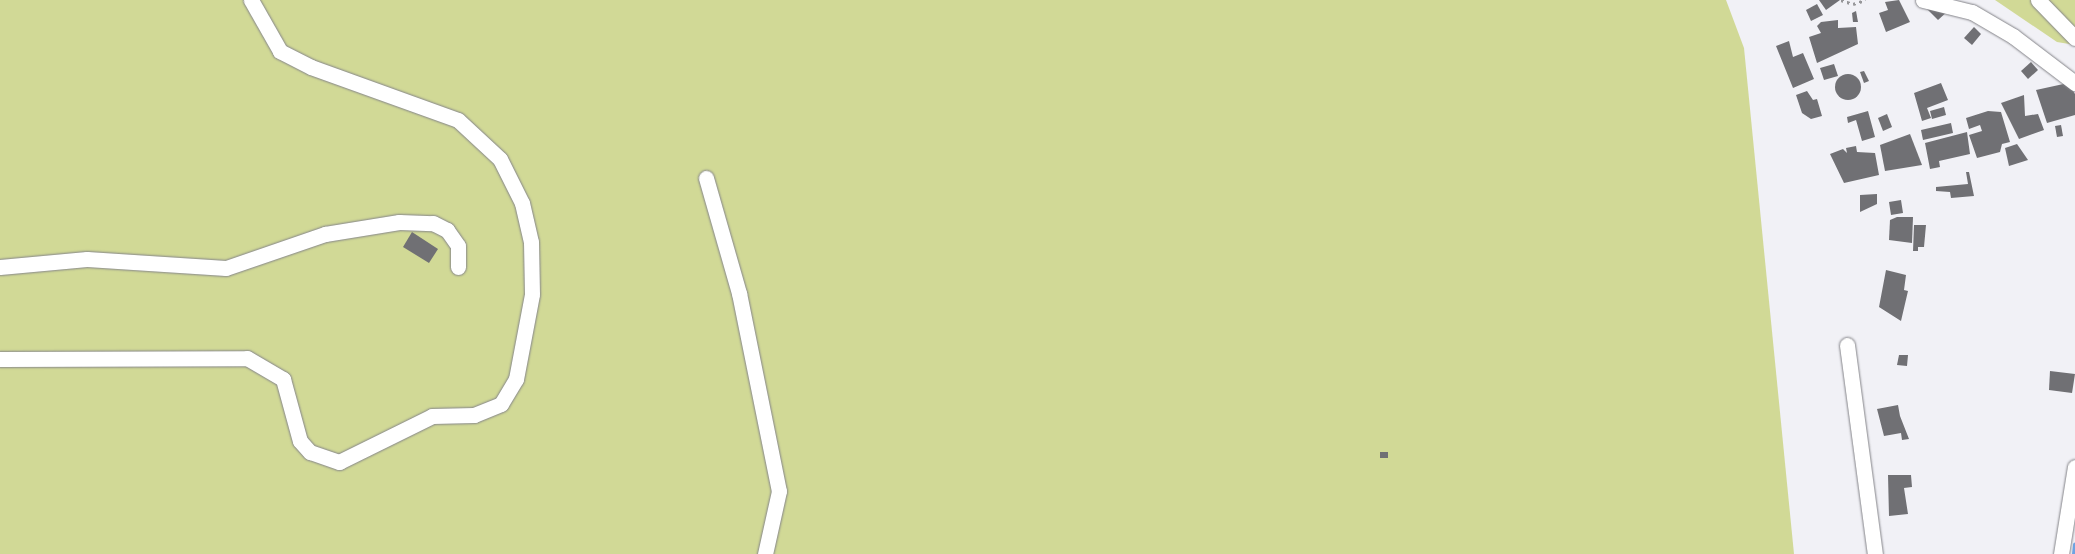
<!DOCTYPE html>
<style>
body{margin:0}
#map{position:relative;width:2075px;height:554px;overflow:hidden;background:#f1f1f6;font-family:Arial,sans-serif}
div>[style]{position:absolute}
[style*='--x']{left:calc(var(--x)*1px);top:calc(var(--y)*1px);width:calc(var(--w)*1px);rotate:calc(var(--a)*1deg)}
.green>*{inset:0;background:#d1d996}
.stream>*{height:4.5px;margin:-2.25px;padding:0 2.25px;transform-origin:2.25px;border-radius:2.25px;background:#6ea3e2}
.building>*{inset:0;background:#707074}
.round{border-radius:50%}
.path>*{height:2.5px;margin-top:-1.25px;transform-origin:0;background:repeating-linear-gradient(90deg,#969699 0 2.5px,transparent 0 6.5px)}
.roads{filter:drop-shadow(0 0 1px #848489) drop-shadow(0 0 1px #848489)}
.minor>*{height:15px;margin:-7.5px;padding:0 7.5px;transform-origin:7.5px;border-radius:7.5px;background:#fff}
span{translate:-50% -50%;white-space:nowrap;text-align:center;line-height:1.15;-webkit-text-stroke:4px #f1f1f6;paint-order:stroke}
</style>
<div id="map">
<div class="green">
<div style="clip-path:polygon(0 0,1726px 0,1744px 48px,1794px 554px,0 554px)"></div>
<div style="clip-path:polygon(1995px 0,2075px 0,2075px 45px,2057px 42px)"></div>
</div>
<div class="stream">
<div style="--x:2074;--y:554;--w:9;--a:-84"></div>
</div>
<div class="building">
<div style="clip-path:polygon(1819px 0,1840px 0,1826px 10px)"></div>
<div style="clip-path:polygon(1899px 0,1910px 22px,1886px 32px,1879px 13px,1888px 10px,1885px 2px)"></div>
<div style="clip-path:polygon(1920px 2px,1948px 11px,1938px 20px)"></div>
<div style="clip-path:polygon(1817px 4px,1823px 15px,1811px 21px,1806px 10px)"></div>
<div style="clip-path:polygon(1856px 11px,1858px 22px,1853px 22px,1852px 13px)"></div>
<div style="clip-path:polygon(1838px 20px,1838px 28px,1856px 27px,1858px 44px,1817px 63px,1809px 37px,1821px 33px,1817px 26px,1821px 22px)"></div>
<div style="clip-path:polygon(1974px 27px,1981px 34px,1972px 45px,1964px 38px)"></div>
<div style="clip-path:polygon(1789px 41px,1793px 57px,1803px 53px,1814px 79px,1793px 88px,1776px 46px)"></div>
<div style="clip-path:polygon(2031px 62px,2038px 70px,2028px 79px,2021px 71px)"></div>
<div style="clip-path:polygon(1834px 64px,1838px 76px,1824px 80px,1820px 68px)"></div>
<div style="clip-path:polygon(1864px 71px,1869px 81px,1864px 83px,1860px 72px)"></div>
<div class="round" style="left:1835px;top:74px;width:26px;height:26px"></div>
<div style="clip-path:polygon(1941px 83px,1948px 100px,1927px 108px,1931px 118px,1922px 121px,1914px 93px)"></div>
<div style="clip-path:polygon(2068px 83px,2075px 94px,2075px 115px,2047px 123px,2036px 90px)"></div>
<div style="clip-path:polygon(1807px 91px,1813px 100px,1817px 99px,1822px 116px,1811px 119px,1802px 113px,1796px 95px)"></div>
<div style="clip-path:polygon(2024px 95px,2025px 116px,2038px 114px,2044px 130px,2019px 139px,2001px 103px)"></div>
<div style="clip-path:polygon(1944px 107px,1946px 115px,1932px 119px,1930px 111px)"></div>
<div style="clip-path:polygon(1868px 111px,1875px 137px,1862px 141px,1856px 120px,1848px 123px,1847px 117px)"></div>
<div style="clip-path:polygon(1988px 111px,2001px 112px,2010px 142px,2002px 144px,2000px 152px,1977px 158px,1969px 135px,1982px 131px,1980px 125px,1969px 129px,1966px 118px)"></div>
<div style="clip-path:polygon(1887px 114px,1892px 127px,1883px 131px,1878px 118px)"></div>
<div style="clip-path:polygon(1951px 123px,1953px 133px,1923px 140px,1921px 130px)"></div>
<div style="clip-path:polygon(2061px 125px,2063px 136px,2057px 137px,2055px 126px)"></div>
<div style="clip-path:polygon(1967px 132px,1970px 154px,1939px 161px,1940px 167px,1930px 169px,1925px 143px)"></div>
<div style="clip-path:polygon(1910px 134px,1922px 165px,1885px 171px,1880px 145px)"></div>
<div style="clip-path:polygon(2017px 144px,2028px 160px,2009px 166px,2005px 148px)"></div>
<div style="clip-path:polygon(1856px 146px,1857px 152px,1875px 153px,1879px 175px,1844px 183px,1830px 154px,1843px 149px,1847px 153px,1846px 148px)"></div>
<div style="clip-path:polygon(1966px 172px,1969px 172px,1974px 196px,1951px 198px,1950px 192px,1936px 191px,1936px 187px,1968px 184px)"></div>
<div style="clip-path:polygon(1877px 194px,1877px 204px,1860px 212px,1860px 195px)"></div>
<div style="clip-path:polygon(1901px 200px,1903px 213px,1891px 215px,1889px 202px)"></div>
<div style="clip-path:polygon(1897px 217px,1913px 217px,1912px 243px,1889px 240px,1890px 220px)"></div>
<div style="clip-path:polygon(1914px 225px,1926px 225px,1924px 247px,1918px 247px,1918px 251px,1913px 251px)"></div>
<div style="clip-path:polygon(412px 232px,438px 249px,429px 263px,403px 247px)"></div>
<div style="clip-path:polygon(1886px 270px,1906px 275px,1904px 290px,1908px 291px,1901px 321px,1879px 307px)"></div>
<div style="clip-path:polygon(1899px 355px,1908px 355px,1907px 366px,1897px 365px)"></div>
<div style="clip-path:polygon(2050px 371px,2075px 374px,2072px 393px,2049px 390px)"></div>
<div style="clip-path:polygon(1898px 405px,1900px 416px,1909px 439px,1902px 440px,1901px 433px,1884px 436px,1877px 409px)"></div>
<div style="clip-path:polygon(1380px 452px,1388px 452px,1388px 458px,1380px 458px)"></div>
<div style="clip-path:polygon(1888px 475px,1911px 475px,1912px 487px,1904px 488px,1908px 514px,1889px 516px)"></div>
</div>
<div class="path">
<div style="--x:1841;--y:0;--w:13;--a:18"></div>
<div style="--x:1853;--y:4;--w:13;--a:-18"></div>
</div>
<div class="roads">
<div class="minor">
<div style="--x:1923;--y:0;--w:50;--a:13.8"></div>
<div style="--x:1972;--y:12;--w:48;--a:30.3"></div>
<div style="--x:2013;--y:36;--w:78;--a:37.2"></div>
<div style="--x:2038;--y:0;--w:53;--a:45.8"></div>
<div style="--x:706;--y:178;--w:120;--a:74"></div>
<div style="--x:739;--y:293;--w:202;--a:78.6"></div>
<div style="--x:779;--y:491;--w:65;--a:102.5"></div>
<div style="--x:0;--y:267;--w:87;--a:-5.3"></div>
<div style="--x:87;--y:259;--w:139;--a:3.7"></div>
<div style="--x:226;--y:268;--w:105;--a:-19"></div>
<div style="--x:325;--y:234;--w:75;--a:-9.2"></div>
<div style="--x:399;--y:222;--w:34;--a:2"></div>
<div style="--x:433;--y:223;--w:16;--a:27"></div>
<div style="--x:447;--y:230;--w:19;--a:55"></div>
<div style="--x:458;--y:246;--w:21;--a:90"></div>
<div style="--x:1847;--y:345;--w:211;--a:82.4"></div>
<div style="--x:0;--y:359;--w:247;--a:-0.2"></div>
<div style="--x:247;--y:358;--w:42;--a:30.3"></div>
<div style="--x:283;--y:379;--w:64;--a:74.7"></div>
<div style="--x:300;--y:441;--w:15;--a:48"></div>
<div style="--x:310;--y:452;--w:31;--a:19"></div>
<div style="--x:339;--y:462;--w:104;--a:-26.3"></div>
<div style="--x:432;--y:416;--w:42;--a:-1.4"></div>
<div style="--x:474;--y:415;--w:29;--a:-22"></div>
<div style="--x:501;--y:404;--w:29;--a:-59"></div>
<div style="--x:516;--y:379;--w:86;--a:-79.3"></div>
<div style="--x:532;--y:294;--w:52;--a:-91.1"></div>
<div style="--x:531;--y:242;--w:40;--a:-103"></div>
<div style="--x:522;--y:203;--w:49;--a:-116.6"></div>
<div style="--x:500;--y:159;--w:57;--a:-137.1"></div>
<div style="--x:458;--y:120;--w:156;--a:-160.2"></div>
<div style="--x:311;--y:67;--w:35;--a:-153"></div>
<div style="--x:280;--y:51;--w:59;--a:-119.6"></div>
<div style="--x:2061;--y:554;--w:88;--a:-80.9"></div>
</div>
</div>
</div>
